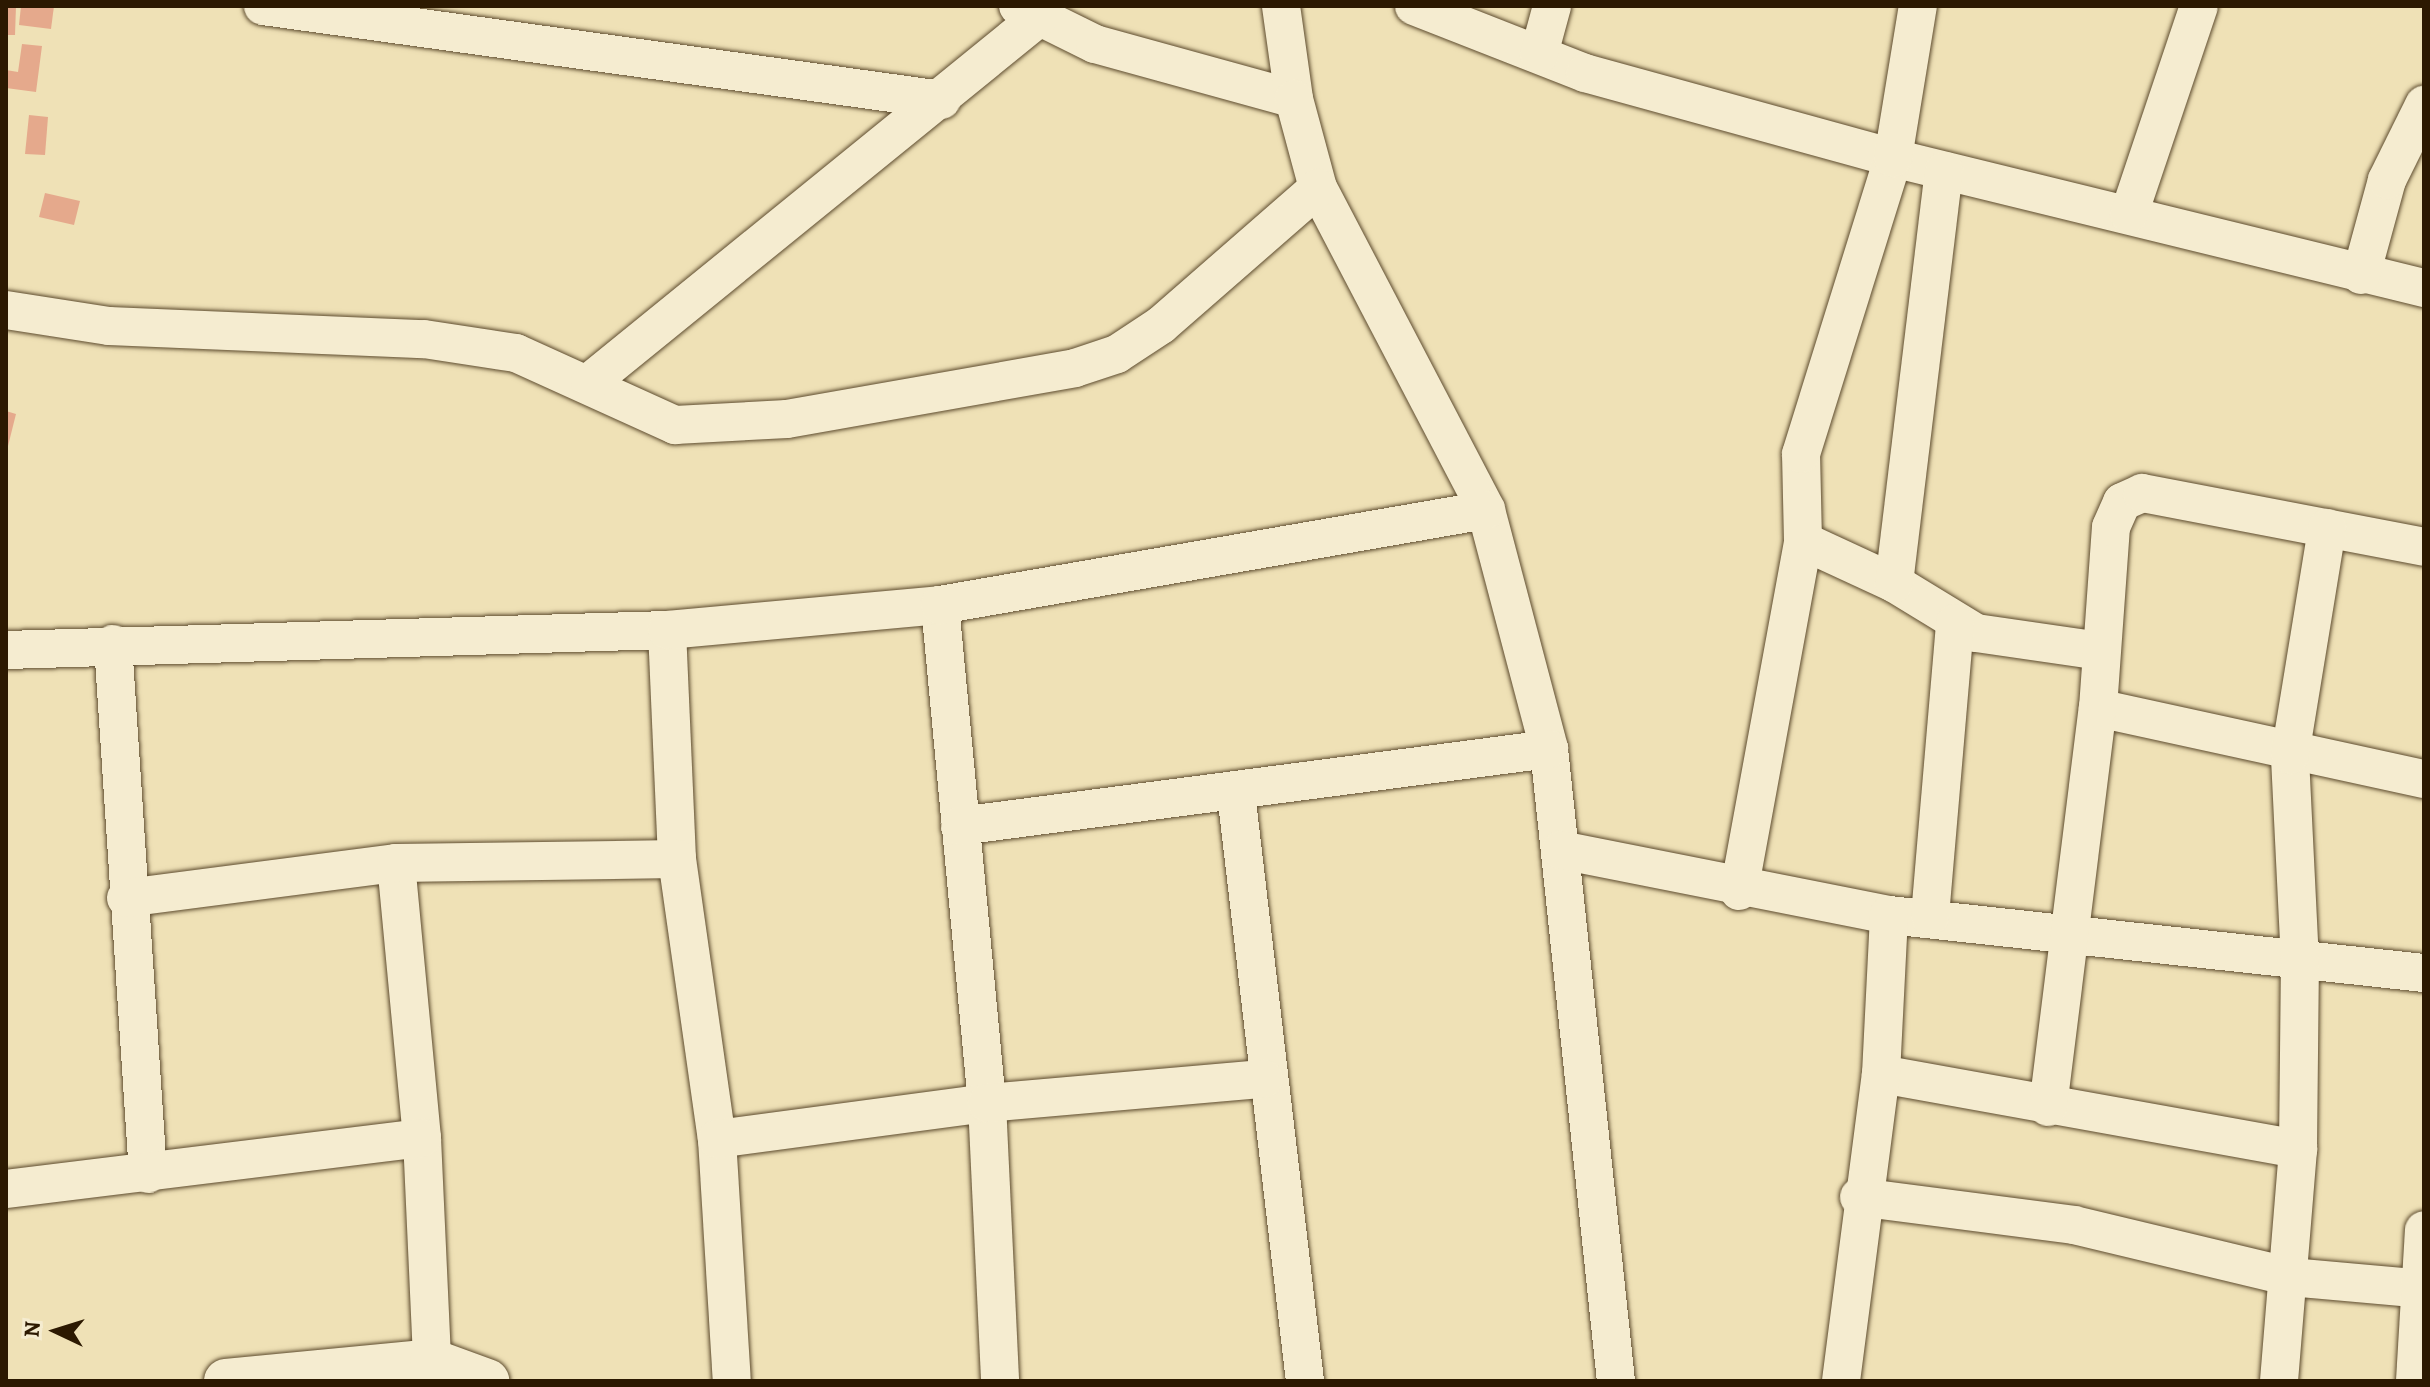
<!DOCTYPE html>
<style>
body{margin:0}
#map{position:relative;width:2430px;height:1387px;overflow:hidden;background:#efe1b6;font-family:Alegreya,serif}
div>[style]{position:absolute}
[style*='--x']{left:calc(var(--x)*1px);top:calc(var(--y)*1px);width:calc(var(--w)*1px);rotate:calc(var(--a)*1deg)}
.building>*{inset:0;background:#e5a98c}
.roads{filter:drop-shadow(0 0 2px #5d4b2e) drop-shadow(0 0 2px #5d4b2e)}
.minor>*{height:38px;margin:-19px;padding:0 19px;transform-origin:19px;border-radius:19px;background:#f5ecd0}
.tertiary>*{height:44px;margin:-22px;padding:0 22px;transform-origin:22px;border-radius:22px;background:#f5ecd0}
span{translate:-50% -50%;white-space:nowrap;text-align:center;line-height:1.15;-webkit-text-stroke:7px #f5ecd0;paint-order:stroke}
.frame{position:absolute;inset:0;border:8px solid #2c1901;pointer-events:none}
.north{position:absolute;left:16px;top:1291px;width:80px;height:80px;-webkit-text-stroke:6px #f5ecd0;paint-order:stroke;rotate:274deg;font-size:22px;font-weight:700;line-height:32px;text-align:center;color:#2c1901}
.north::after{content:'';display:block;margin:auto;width:28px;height:36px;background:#2c1901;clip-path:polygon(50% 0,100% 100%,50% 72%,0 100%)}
</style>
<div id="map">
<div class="building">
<div style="clip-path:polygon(6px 6px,16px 6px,15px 35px,6px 35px)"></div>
<div style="clip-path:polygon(21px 6px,54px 6px,51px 29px,19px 25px)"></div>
<div style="clip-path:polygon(22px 44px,42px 46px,36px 92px,6px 88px,6px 70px,18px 72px)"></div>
<div style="clip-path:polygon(29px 115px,48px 117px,45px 155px,25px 154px)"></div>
<div style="clip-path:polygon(45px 193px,80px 201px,74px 225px,39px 217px)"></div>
<div style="clip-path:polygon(6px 411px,16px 414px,7px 450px,6px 450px)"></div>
</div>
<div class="roads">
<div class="minor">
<div style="--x:263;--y:6;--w:685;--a:7.88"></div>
<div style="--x:1018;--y:6;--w:86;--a:26.3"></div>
<div style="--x:1095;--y:44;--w:206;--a:15.4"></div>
<div style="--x:1281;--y:6;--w:94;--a:82"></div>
<div style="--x:1294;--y:99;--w:92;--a:74.9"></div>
<div style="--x:1318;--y:188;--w:363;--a:62.4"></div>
<div style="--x:1486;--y:510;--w:247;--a:75.2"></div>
<div style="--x:1549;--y:749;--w:636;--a:83.95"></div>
<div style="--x:1414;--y:6;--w:184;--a:21.4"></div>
<div style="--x:1585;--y:73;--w:320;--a:15.4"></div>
<div style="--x:1893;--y:158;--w:547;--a:13.76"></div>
<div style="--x:1539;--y:54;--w:50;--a:-74.8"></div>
<div style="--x:2129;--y:214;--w:219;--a:-71.4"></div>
<div style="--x:2361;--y:275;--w:98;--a:-74.7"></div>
<div style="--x:2387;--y:180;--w:84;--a:-63.7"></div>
<div style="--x:6;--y:310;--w:104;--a:8.8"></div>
<div style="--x:109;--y:326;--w:315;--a:2.4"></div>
<div style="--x:424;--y:339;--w:93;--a:8.7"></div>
<div style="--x:516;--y:353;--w:175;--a:24.4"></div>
<div style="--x:675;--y:425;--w:112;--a:-3.1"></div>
<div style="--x:787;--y:419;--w:292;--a:-10"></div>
<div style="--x:1075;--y:368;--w:44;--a:-18.4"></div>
<div style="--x:1117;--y:354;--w:53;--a:-33.4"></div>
<div style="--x:1161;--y:325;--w:208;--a:-41.1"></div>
<div style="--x:590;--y:382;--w:577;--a:-39.09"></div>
<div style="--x:1803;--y:541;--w:100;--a:24.8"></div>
<div style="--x:1894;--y:583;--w:96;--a:31.4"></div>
<div style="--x:1976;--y:633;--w:126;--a:8.2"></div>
<div style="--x:1894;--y:583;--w:415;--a:-83.1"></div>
<div style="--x:940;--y:605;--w:500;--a:84.61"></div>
<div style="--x:987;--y:1103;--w:278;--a:87.3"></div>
<div style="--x:667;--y:630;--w:229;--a:87.5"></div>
<div style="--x:677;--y:859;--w:283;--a:81.9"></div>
<div style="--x:717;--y:1139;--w:242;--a:86.5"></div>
<div style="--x:113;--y:644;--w:531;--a:86.22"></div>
<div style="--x:6;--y:650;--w:661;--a:-1.73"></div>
<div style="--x:667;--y:630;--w:274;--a:-5.2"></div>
<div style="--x:940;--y:605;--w:554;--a:-9.87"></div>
<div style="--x:2098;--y:708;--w:334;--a:12.3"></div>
<div style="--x:1236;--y:793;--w:592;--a:83.31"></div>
<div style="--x:960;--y:826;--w:594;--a:-7.45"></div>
<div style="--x:1561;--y:850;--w:334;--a:11.2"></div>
<div style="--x:1889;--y:915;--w:538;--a:6.19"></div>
<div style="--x:396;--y:863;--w:276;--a:84.6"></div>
<div style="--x:422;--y:1138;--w:223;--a:87.4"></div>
<div style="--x:1739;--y:891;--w:356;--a:-79.6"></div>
<div style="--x:1803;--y:541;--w:87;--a:-91.3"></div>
<div style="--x:1801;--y:454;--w:310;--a:-72.7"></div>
<div style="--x:1893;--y:158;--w:154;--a:-80.7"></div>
<div style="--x:126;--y:898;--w:272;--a:-7.4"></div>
<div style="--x:396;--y:863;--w:281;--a:-0.8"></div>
<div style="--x:1930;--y:916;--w:294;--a:-85.1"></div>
<div style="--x:1881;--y:1074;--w:424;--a:10.2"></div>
<div style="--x:2048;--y:1107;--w:402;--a:-82.9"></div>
<div style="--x:2098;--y:708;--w:181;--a:-85.9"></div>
<div style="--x:2111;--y:527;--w:27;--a:-66"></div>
<div style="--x:2122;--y:502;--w:22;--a:-24"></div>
<div style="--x:2142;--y:493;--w:287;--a:10.8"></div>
<div style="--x:717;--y:1139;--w:272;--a:-7.6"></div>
<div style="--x:987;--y:1103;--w:278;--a:-5"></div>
<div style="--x:6;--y:1189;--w:419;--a:-7"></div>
<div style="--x:1859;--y:1197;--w:217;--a:7.4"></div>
<div style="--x:2074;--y:1225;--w:222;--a:13.5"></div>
<div style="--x:2290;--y:1277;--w:135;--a:5.1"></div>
<div style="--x:1841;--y:1381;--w:310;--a:-82.6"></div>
<div style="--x:1881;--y:1074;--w:159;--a:-87.1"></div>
<div style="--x:2279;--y:1381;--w:233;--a:-85.3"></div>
<div style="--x:2298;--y:1149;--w:187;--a:-89.4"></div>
<div style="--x:2300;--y:962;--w:207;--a:-92.8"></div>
<div style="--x:2290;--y:755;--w:230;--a:-80.7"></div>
<div style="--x:2415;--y:1381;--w:151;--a:-86.6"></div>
</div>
<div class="tertiary">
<div style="--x:226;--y:1381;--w:207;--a:-5.5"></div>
<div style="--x:432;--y:1361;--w:59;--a:20"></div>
</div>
</div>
<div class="frame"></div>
<div class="north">N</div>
</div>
